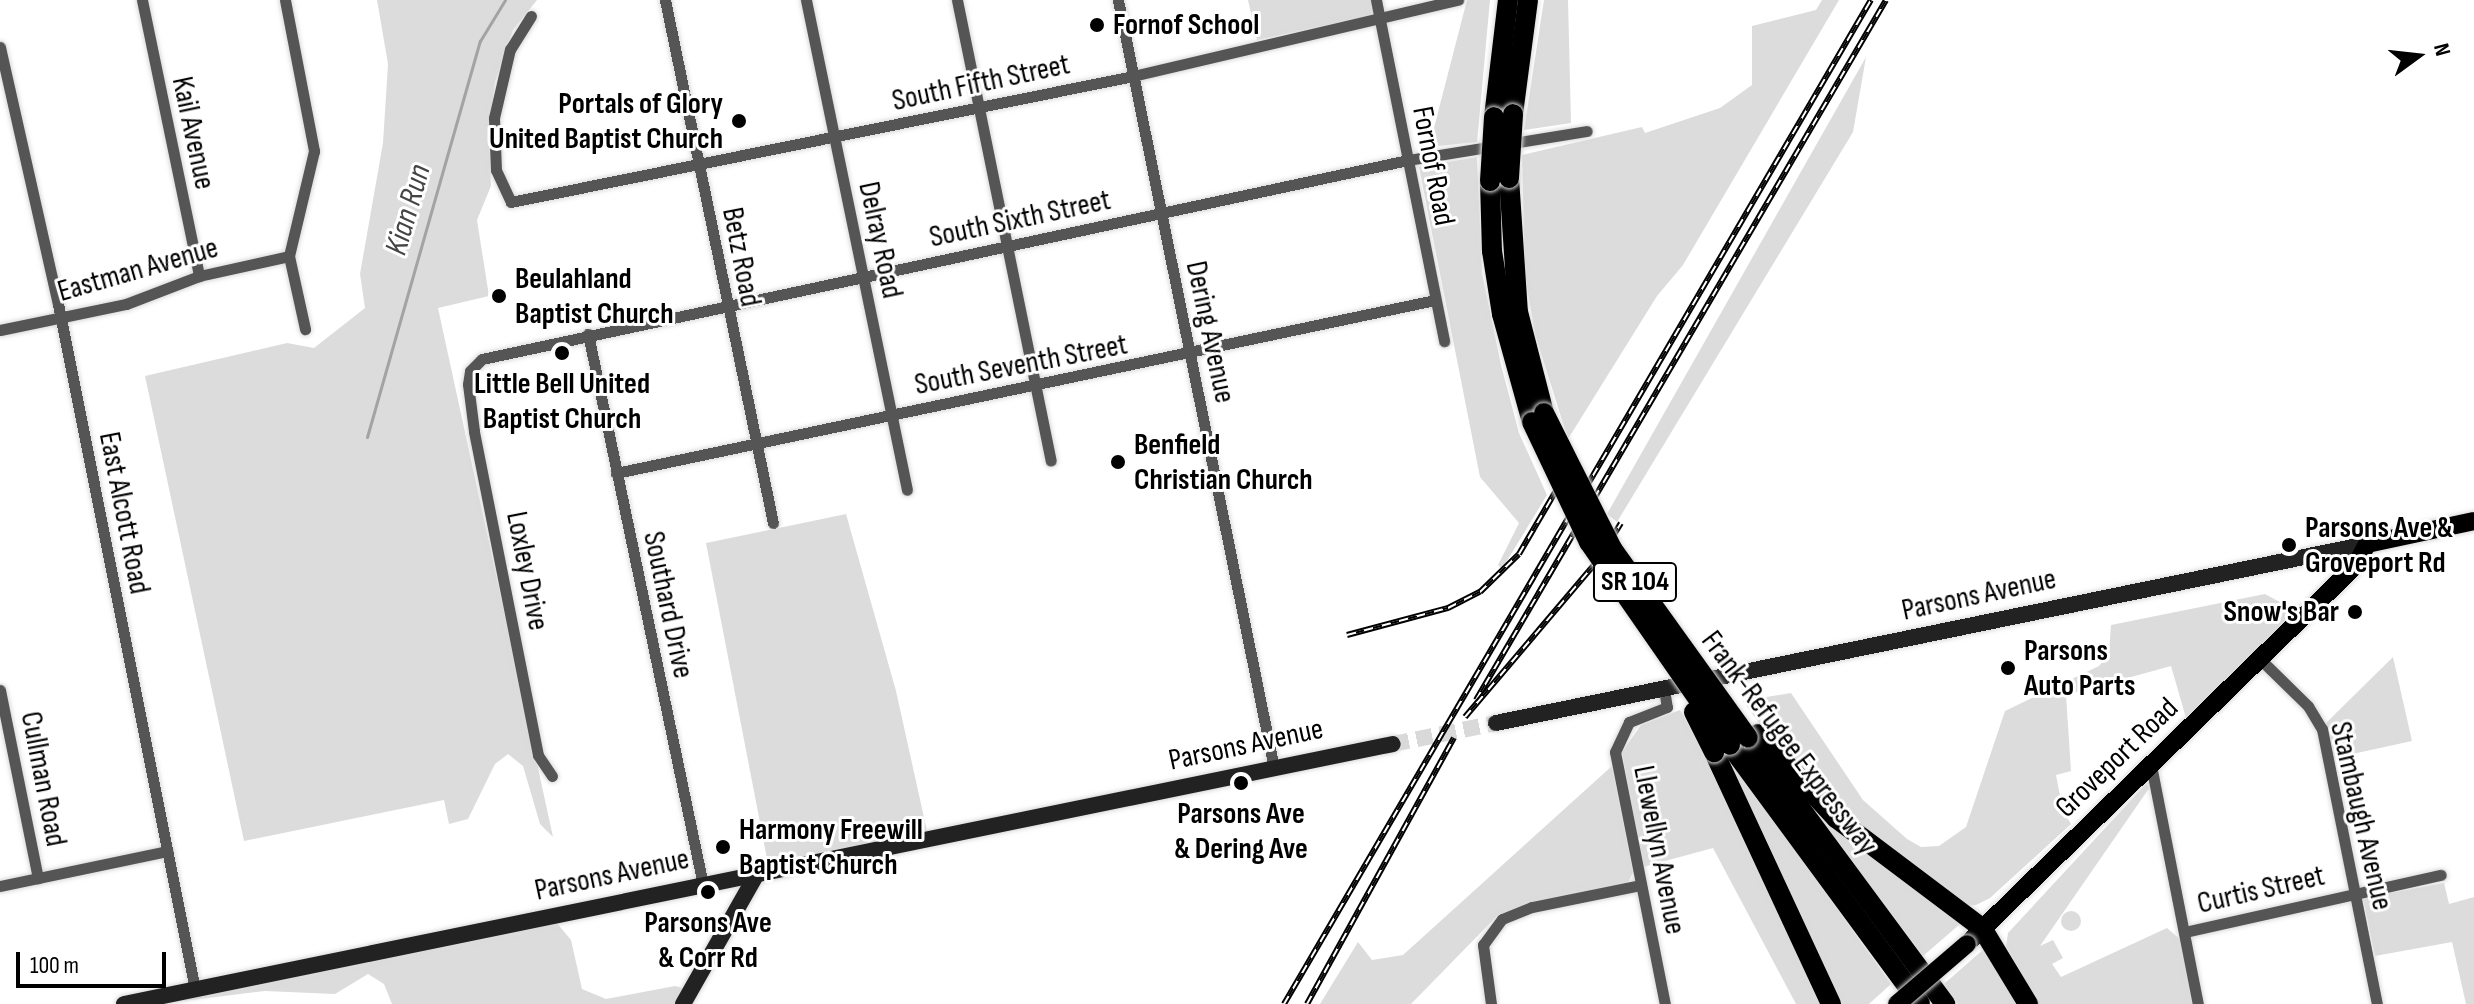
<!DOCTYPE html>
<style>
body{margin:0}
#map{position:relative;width:2474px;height:1004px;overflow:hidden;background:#fff;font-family:"Sofia Sans Condensed",sans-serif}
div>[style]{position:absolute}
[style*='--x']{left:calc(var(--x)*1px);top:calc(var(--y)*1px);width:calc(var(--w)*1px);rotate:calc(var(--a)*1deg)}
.green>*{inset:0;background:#dcdcdc}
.round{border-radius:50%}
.stream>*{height:3px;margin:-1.5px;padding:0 1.5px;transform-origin:1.5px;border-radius:1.5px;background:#a3a3a3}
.secondary-tunnel>*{height:16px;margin-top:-8px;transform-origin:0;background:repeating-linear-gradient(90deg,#d9d9d9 0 16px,transparent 0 24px)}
.roads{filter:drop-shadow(0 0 2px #dbdbdb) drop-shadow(0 0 2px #dbdbdb)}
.street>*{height:11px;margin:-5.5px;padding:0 5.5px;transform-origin:5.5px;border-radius:5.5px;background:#555}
.secondary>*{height:16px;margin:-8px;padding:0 8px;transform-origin:8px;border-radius:8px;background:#222}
.primary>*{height:18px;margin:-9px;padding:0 9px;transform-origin:9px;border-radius:9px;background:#000}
.highway>*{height:20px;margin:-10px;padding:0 10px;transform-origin:10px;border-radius:10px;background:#000}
.rail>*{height:6px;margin-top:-3px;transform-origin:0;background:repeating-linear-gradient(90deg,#fff 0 9px,#000 0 18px);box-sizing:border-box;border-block:2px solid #000}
.bridges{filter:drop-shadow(0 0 2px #dbdbdb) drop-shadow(0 0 2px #dbdbdb)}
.primary-bridge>*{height:18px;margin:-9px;padding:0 9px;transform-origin:9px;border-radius:9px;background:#000}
.highway-bridge>*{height:20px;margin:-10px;padding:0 10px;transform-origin:10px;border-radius:10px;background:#000}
.dots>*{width:22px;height:22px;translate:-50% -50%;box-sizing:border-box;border:4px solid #fff;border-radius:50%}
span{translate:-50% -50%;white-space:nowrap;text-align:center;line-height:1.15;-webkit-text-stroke:6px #fff;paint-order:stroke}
.shield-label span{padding:2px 6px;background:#fff;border:2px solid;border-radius:6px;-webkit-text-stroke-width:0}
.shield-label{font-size:28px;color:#000;font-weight:700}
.poi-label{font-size:30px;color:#000;font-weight:700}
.left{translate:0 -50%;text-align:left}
.right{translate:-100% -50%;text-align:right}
.street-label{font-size:30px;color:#000}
.water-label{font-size:32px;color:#444;font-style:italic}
.north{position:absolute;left:2378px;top:16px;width:80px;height:80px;-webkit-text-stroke:6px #fff;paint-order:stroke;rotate:75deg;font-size:22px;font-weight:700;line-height:32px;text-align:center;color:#000}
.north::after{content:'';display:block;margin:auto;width:28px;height:36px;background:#000;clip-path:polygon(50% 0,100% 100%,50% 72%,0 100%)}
.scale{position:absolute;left:16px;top:952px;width:150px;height:36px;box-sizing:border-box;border:4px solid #000;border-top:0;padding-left:10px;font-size:24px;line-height:28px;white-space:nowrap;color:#000;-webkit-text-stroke:6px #fff;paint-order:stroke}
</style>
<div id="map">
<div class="green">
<div style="clip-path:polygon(377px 0,537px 0,513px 30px,495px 82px,489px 130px,491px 186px,477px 220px,489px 296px,438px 308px,553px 837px,540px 824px,523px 766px,508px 754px,495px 764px,468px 819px,449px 824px,444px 800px,244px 841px,145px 376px,287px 343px,314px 348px,365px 308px,360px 274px,383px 143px,388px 64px)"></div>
<div style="clip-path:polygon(1248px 0,1371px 0,1374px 15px,1257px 40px)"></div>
<div style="clip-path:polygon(1467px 0,1490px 0,1477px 142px,1429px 147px)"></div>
<div style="clip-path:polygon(1544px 0,1568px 0,1571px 123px,1524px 130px)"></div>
<div style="clip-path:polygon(1822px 0,1839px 0,1683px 265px,1657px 296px,1568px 439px,1535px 334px,1525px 275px,1522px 155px,1642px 127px,1645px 133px,1720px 108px,1752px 85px,1752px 26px,1816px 10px)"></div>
<div style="clip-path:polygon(1866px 57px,1853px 132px,1617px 522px,1607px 514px)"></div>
<div style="clip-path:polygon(1477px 157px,1482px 273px,1501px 365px,1519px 433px,1547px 495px,1502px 569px,1498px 565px,1519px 523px,1480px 477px,1419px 167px)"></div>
<div style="clip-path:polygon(846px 514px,896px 691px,927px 831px,768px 864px,706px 543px)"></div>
<div style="clip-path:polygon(2265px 594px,2296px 611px,2186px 718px,2171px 666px,2066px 695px,2071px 771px,2056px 775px,2063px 811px,2071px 824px,1990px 898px,1976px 905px,1965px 906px,1881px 845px,1770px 738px,1743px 701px,1791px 693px,1863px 800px,1907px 839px,1921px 847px,1939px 846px,1966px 827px,2005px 711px,2099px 666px,2109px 654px,2111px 625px)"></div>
<div style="clip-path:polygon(2393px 657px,2412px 741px,2334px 758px,2326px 723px)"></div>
<div style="clip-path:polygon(1680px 710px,1724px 788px,1825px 1004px,1796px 1004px,1713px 848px,1643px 867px,1622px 752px,1641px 725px)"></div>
<div style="clip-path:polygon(1728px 757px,1891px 984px,1869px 1004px,1841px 1004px,1724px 758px)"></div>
<div style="clip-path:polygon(1612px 766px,1633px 872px,1628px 883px,1499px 914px,1411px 1004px,1320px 1004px,1358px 942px,1372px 960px,1403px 955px)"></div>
<div style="clip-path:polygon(2146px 784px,2150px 787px,2040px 946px,2053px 940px,2063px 958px,2052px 964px,2061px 977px,2167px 928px,2182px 941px,2195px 1004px,2039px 1004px,2006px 946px,2008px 933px)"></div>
<div style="clip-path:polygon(1805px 799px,1951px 914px,1960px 924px,1923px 956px)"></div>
<div style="clip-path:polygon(2444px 883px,2449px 904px,2474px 897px,2474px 1004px,2466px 1004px,2452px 942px,2375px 956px,2363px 898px)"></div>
<div class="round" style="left:2061px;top:911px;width:20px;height:20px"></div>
<div style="clip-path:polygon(556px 922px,571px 940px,582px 989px,606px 999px,675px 986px,686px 989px,677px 1004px,392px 1004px,384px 984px,368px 974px,335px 994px,265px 991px,158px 1004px)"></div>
<div style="clip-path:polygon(1985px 948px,2019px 1004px,1958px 1004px,1944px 984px)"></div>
</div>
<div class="stream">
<div style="--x:367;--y:437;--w:412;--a:-74.1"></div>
<div style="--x:480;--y:41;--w:48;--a:-58.6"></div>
</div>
<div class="secondary-tunnel">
<div style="--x:1393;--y:744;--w:105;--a:-11.5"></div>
</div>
<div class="roads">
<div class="street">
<div style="--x:142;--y:0;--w:282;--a:78.3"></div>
<div style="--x:285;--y:0;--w:154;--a:79.1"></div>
<div style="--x:314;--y:151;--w:108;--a:103.4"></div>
<div style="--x:289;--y:256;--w:75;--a:77.6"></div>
<div style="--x:665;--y:0;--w:534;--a:78.33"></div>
<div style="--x:806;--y:0;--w:500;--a:78.35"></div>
<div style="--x:957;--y:0;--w:470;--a:78.5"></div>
<div style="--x:1118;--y:0;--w:784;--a:78.52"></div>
<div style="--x:1376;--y:0;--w:348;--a:78.7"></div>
<div style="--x:531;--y:16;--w:39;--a:122"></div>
<div style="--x:510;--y:49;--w:71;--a:103.1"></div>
<div style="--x:494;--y:118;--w:52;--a:87.8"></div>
<div style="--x:496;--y:170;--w:35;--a:65"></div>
<div style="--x:511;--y:202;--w:635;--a:-11.45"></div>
<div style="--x:1133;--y:76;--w:334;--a:-13.2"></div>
<div style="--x:0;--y:47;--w:263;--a:77.3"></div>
<div style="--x:58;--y:304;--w:699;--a:78.69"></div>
<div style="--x:0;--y:330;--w:129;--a:-11.7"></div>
<div style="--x:126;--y:304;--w:78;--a:-21"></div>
<div style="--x:199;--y:276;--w:92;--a:-12.5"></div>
<div style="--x:588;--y:334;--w:563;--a:78.21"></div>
<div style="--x:616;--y:473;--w:837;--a:-11.93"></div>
<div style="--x:2260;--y:659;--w:67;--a:44.4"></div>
<div style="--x:2308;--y:706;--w:27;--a:59"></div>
<div style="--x:2322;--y:729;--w:280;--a:78.7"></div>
<div style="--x:1664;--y:689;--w:18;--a:81"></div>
<div style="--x:1667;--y:707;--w:41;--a:158.5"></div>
<div style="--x:1629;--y:722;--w:33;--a:115"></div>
<div style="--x:1615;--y:752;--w:257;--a:78.8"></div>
<div style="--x:0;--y:690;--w:192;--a:78.6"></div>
<div style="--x:2151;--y:765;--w:244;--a:78.9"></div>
<div style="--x:552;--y:776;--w:25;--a:-124"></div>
<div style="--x:538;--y:755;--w:330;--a:-101.2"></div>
<div style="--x:474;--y:431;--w:47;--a:-97.3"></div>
<div style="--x:468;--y:384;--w:13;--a:-81"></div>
<div style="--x:470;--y:371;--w:17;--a:-45"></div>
<div style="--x:482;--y:359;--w:947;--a:-12.13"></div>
<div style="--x:1408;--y:160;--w:181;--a:-9.2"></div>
<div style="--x:0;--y:886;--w:171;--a:-11.8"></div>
<div style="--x:2185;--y:932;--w:262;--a:-12.6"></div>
<div style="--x:1491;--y:1004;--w:60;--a:-97.7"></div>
<div style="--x:1483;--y:945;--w:32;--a:-54"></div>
<div style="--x:1502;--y:919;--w:32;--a:-22"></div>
<div style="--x:1532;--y:907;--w:111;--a:-11.4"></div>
</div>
<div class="secondary">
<div style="--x:1496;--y:723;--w:889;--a:-11.61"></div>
<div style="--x:124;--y:1004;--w:1295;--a:-11.58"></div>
<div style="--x:683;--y:1004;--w:150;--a:-60.4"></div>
</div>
<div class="primary">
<div style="--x:1972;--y:939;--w:536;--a:-44.24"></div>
<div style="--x:2356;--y:565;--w:24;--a:-62"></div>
<div style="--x:2367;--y:544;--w:109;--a:-12.1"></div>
</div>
<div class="highway">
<div style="--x:1513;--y:114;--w:115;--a:-82.5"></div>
<div style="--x:1494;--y:117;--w:118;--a:-83.2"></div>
<div style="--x:1509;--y:178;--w:134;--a:86.2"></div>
<div style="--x:1518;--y:312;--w:104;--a:75.6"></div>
<div style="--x:1490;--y:181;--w:70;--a:88.4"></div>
<div style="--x:1492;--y:251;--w:64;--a:81"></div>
<div style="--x:1502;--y:314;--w:112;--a:74.5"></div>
<div style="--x:1758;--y:734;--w:115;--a:47.1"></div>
<div style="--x:1836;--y:818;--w:183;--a:37"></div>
<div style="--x:1982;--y:928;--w:89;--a:58.8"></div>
<div style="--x:1730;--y:745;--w:321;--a:53.7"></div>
<div style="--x:1755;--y:747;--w:320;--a:53.5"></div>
<div style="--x:1714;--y:752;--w:278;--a:65.1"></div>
</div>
</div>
<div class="rail">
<div style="--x:1347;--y:635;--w:105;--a:-15"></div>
<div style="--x:1448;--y:608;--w:36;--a:-27"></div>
<div style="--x:1480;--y:592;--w:54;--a:-44.3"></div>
<div style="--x:1519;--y:554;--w:75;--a:-59.7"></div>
<div style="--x:1476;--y:700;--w:811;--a:-59.64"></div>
<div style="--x:1465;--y:717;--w:207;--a:-49.7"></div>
<div style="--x:1599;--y:559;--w:42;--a:-58.6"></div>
<div style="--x:1284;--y:1004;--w:1163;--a:-59.69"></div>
<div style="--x:1307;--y:1004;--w:304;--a:-61.1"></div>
</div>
<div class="bridges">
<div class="primary-bridge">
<div style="--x:1897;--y:1004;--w:92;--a:-40.6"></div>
</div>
<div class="highway-bridge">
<div style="--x:1509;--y:178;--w:64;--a:-86.4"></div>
<div style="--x:1490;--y:181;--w:64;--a:-86.4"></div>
<div style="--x:1544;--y:413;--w:153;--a:63.3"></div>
<div style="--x:1613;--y:550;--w:231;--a:54.3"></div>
<div style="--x:1532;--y:422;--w:133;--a:64.6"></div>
<div style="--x:1589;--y:542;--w:247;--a:55.2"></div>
<div style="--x:1694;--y:712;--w:45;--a:63.4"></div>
</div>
</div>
<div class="dots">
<div style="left:1097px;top:25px;background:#000"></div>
<div style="left:739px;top:121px;background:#000"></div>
<div style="left:499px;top:296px;background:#000"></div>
<div style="left:562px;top:353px;background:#000"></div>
<div style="left:1118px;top:462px;background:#000"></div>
<div style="left:2289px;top:545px;background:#000"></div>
<div style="left:2355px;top:612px;background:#000"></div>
<div style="left:2008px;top:668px;background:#000"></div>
<div style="left:1241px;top:783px;background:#000"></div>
<div style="left:723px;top:847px;background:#000"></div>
<div style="left:708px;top:892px;background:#000"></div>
</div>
<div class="shield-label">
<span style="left:1635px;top:582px">SR 104</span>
</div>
<div class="poi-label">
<span class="left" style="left:1113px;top:25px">Fornof School</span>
<span class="right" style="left:723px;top:121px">Portals of Glory<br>United Baptist Church</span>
<span class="left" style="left:515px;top:296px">Beulahland<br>Baptist Church</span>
<span style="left:562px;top:401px">Little Bell United<br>Baptist Church</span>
<span class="left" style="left:1134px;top:462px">Benfield<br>Christian Church</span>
<span class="left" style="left:2305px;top:545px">Parsons Ave &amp;<br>Groveport Rd</span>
<span class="right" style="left:2339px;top:612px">Snow's Bar</span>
<span class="left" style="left:2024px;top:668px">Parsons<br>Auto Parts</span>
<span style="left:1241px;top:831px">Parsons Ave<br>&amp; Dering Ave</span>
<span class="left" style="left:739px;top:847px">Harmony Freewill<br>Baptist Church</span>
<span style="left:708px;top:940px">Parsons Ave<br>&amp; Corr Rd</span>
</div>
<div class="street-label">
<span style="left:981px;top:83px;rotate:-12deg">South Fifth Street</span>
<span style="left:193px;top:133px;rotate:78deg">Kail Avenue</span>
<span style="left:1433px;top:166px;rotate:79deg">Fornof Road</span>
<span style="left:1020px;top:219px;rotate:-12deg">South Sixth Street</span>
<span style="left:880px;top:240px;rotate:78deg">Delray Road</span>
<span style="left:741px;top:257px;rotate:79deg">Betz Road</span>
<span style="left:138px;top:270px;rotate:-16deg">Eastman Avenue</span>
<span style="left:1210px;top:332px;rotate:78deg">Dering Avenue</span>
<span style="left:1021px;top:365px;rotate:-11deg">South Seventh Street</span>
<span style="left:124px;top:513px;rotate:79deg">East Alcott Road</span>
<span style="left:527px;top:571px;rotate:79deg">Loxley Drive</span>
<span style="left:1979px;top:595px;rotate:-12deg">Parsons Avenue</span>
<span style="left:668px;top:605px;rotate:78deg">Southard Drive</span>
<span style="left:1789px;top:743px;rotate:53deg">Frank-Refugee Expressway</span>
<span style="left:1246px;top:745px;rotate:-12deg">Parsons Avenue</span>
<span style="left:2117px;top:758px;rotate:-44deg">Groveport Road</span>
<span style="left:43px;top:779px;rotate:79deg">Cullman Road</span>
<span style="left:2361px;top:816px;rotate:77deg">Stambaugh Avenue</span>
<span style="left:1659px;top:850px;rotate:79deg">Llewellyn Avenue</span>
<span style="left:612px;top:875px;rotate:-12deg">Parsons Avenue</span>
<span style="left:2261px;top:890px;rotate:-13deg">Curtis Street</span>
</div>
<div class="water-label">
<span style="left:409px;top:210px;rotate:-74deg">Kian Run</span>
</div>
<div class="north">N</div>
<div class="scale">100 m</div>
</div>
